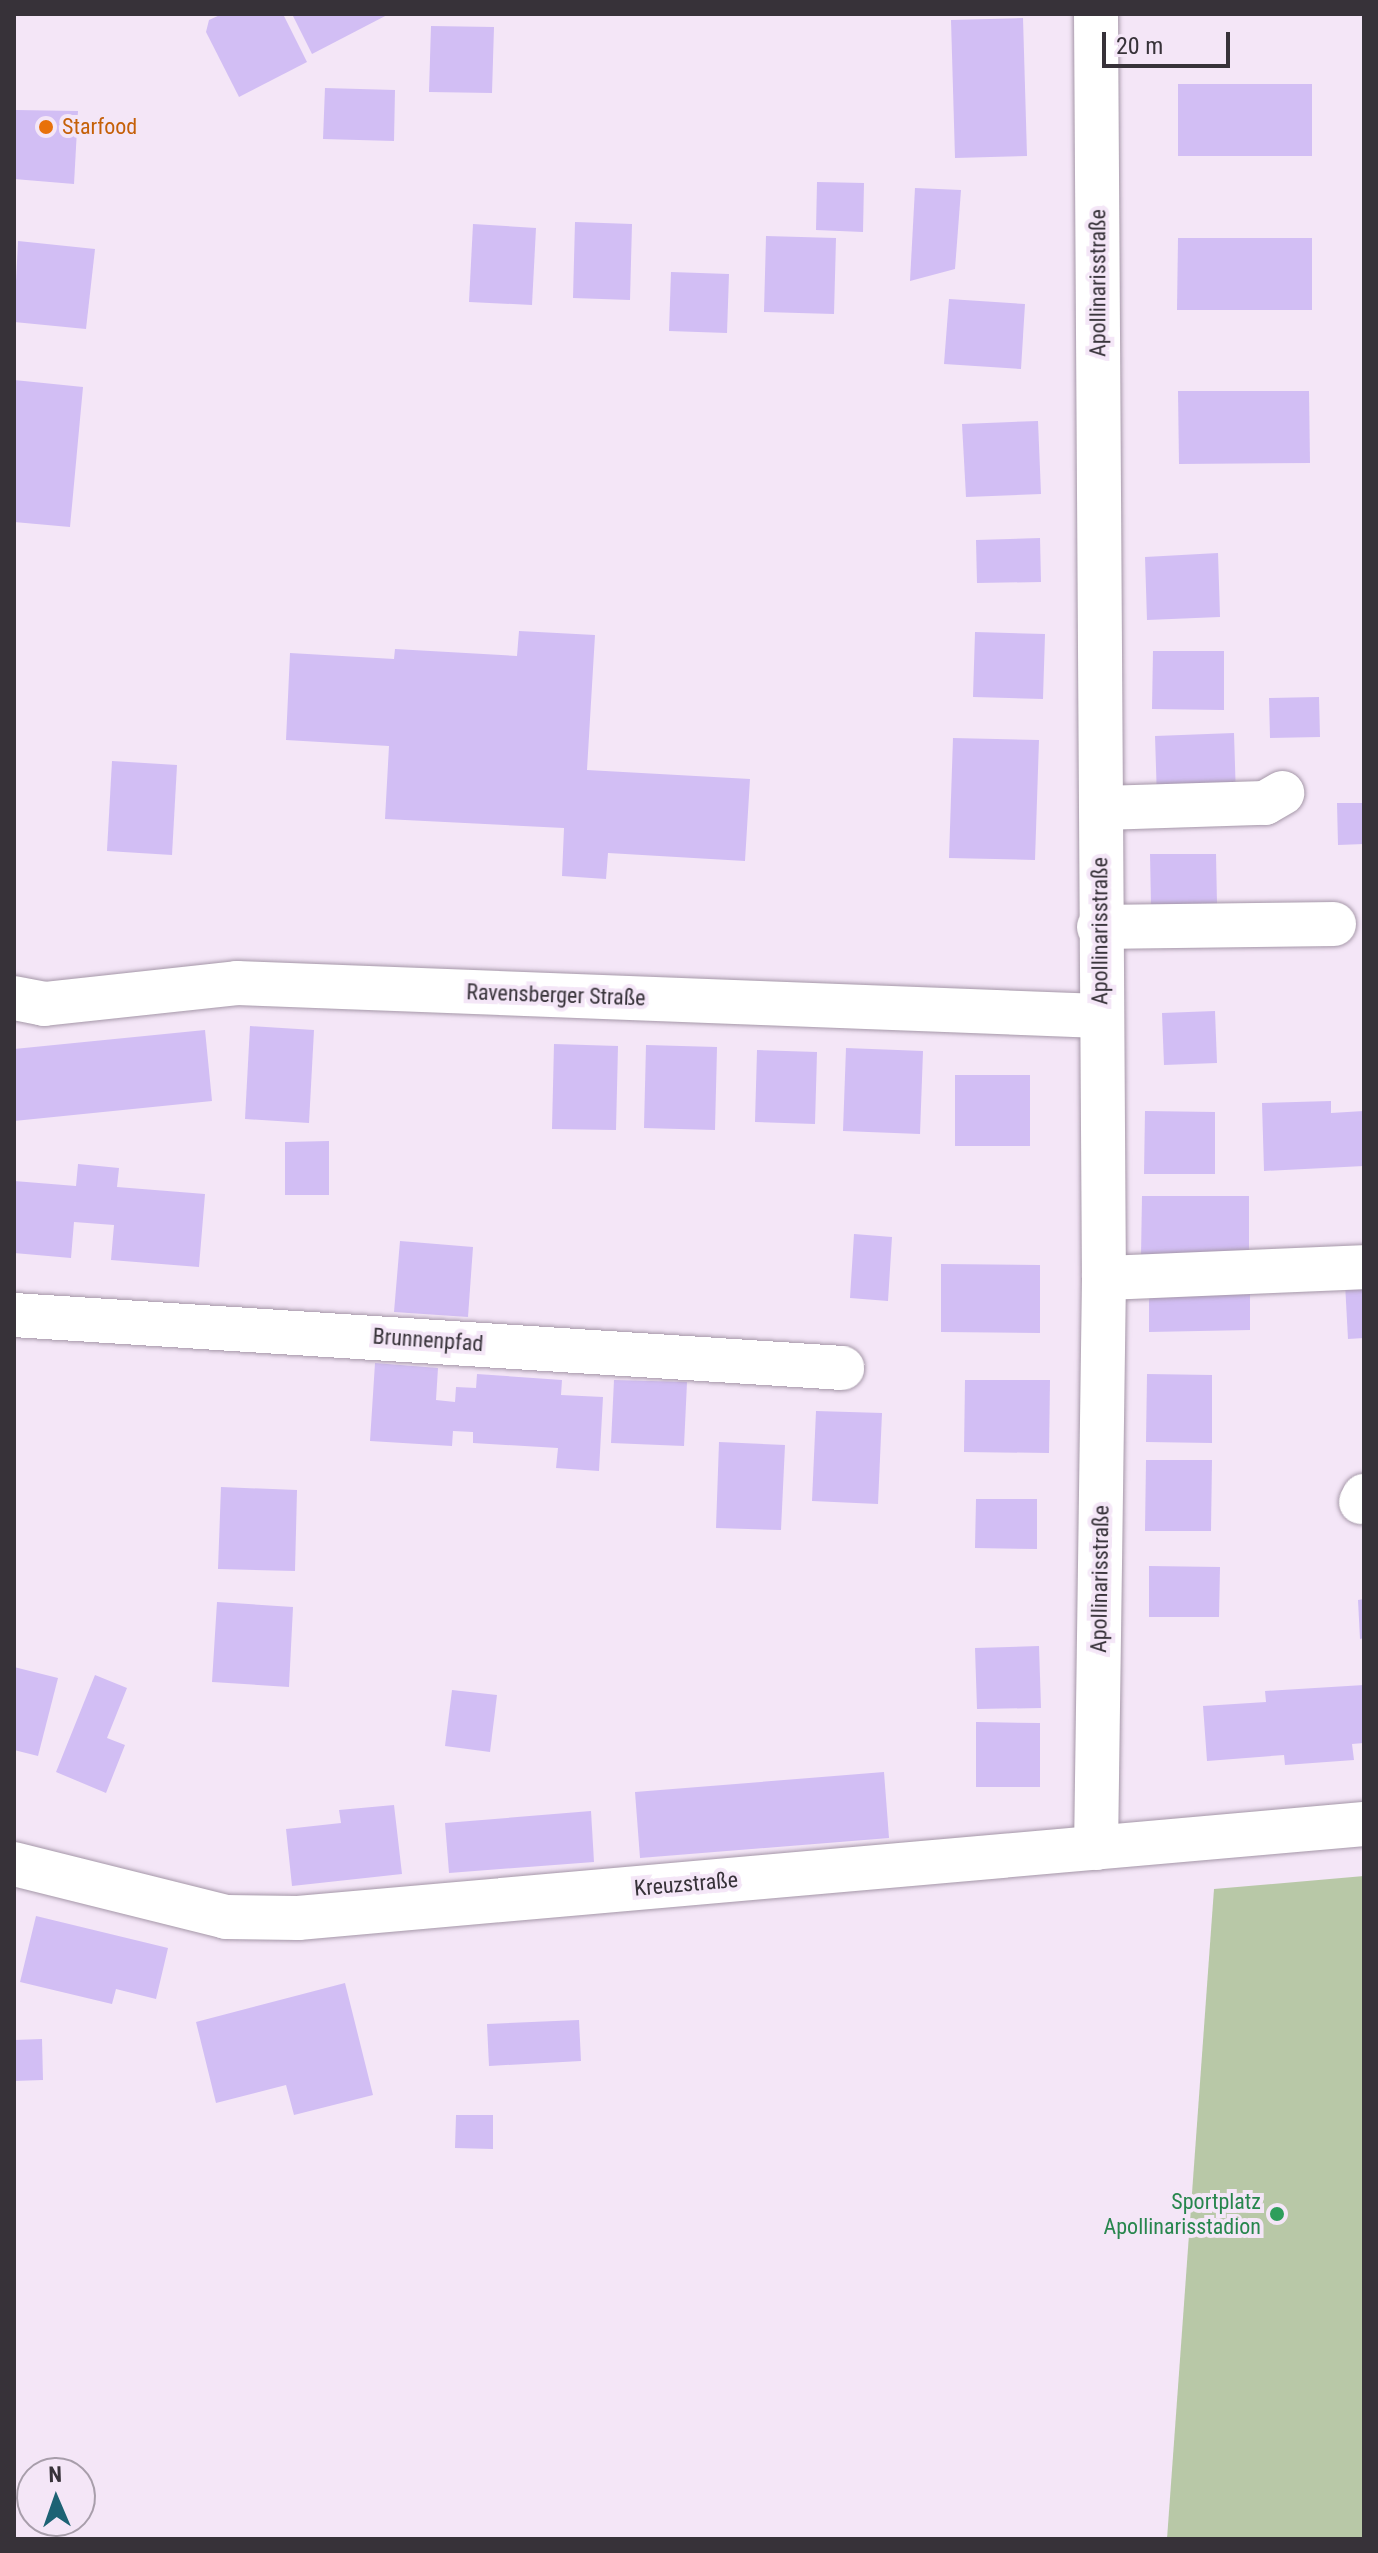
<!DOCTYPE html>
<meta charset="utf-8">
<style>
body{margin:0}
#map{position:relative;width:1378px;height:2553px;overflow:hidden;background:#f4e6f7;font-family:"Roboto Condensed",sans-serif}
div>[style]{position:absolute}
[style*='--x']{left:calc(var(--x)*1px);top:calc(var(--y)*1px);width:calc(var(--w)*1px);rotate:calc(var(--a)*1deg)}
.green>*{inset:0;background:#b8c8a7}
.building>*{inset:0;background:#d2bef4}
.roads{filter:drop-shadow(0 0 2px #a597a8) drop-shadow(0 0 2px #a597a8)}
.minor>*{height:44px;margin:-22px;padding:0 22px;transform-origin:22px;border-radius:22px;background:#fff}
.dots>*{width:22px;height:22px;translate:-50% -50%;box-sizing:border-box;border:4px solid #f4e6f7;border-radius:50%}
span{translate:-50% -50%;white-space:nowrap;text-align:center;line-height:1.15;-webkit-text-stroke:8px #f4e6f7;paint-order:stroke}
.food-label{font-size:22px;color:#c56008}
.left{translate:0 -50%;text-align:left}
.street-label{font-size:22px;color:#373239}
.leisure-label{font-size:22px;color:#27864d}
.right{translate:-100% -50%;text-align:right}
.frame{position:absolute;inset:0;border:16px solid #373239;pointer-events:none}
.north{position:absolute;left:16px;top:2457px;width:80px;height:80px;box-sizing:border-box;background:#f4e6f7;border:2px solid #a89eab;border-radius:50%;rotate:358deg;font-size:22px;font-weight:700;line-height:32px;text-align:center;color:#373239}
.north::after{content:'';display:block;margin:auto;width:28px;height:36px;background:#1d6274;clip-path:polygon(50% 0,100% 100%,50% 72%,0 100%)}
.scale{position:absolute;left:1102px;top:32px;width:128px;height:36px;box-sizing:border-box;border:4px solid #373239;border-top:0;padding-left:10px;font-size:24px;line-height:28px;white-space:nowrap;color:#373239;-webkit-text-stroke:6px #f4e6f7;paint-order:stroke}
</style>
<div id="map">
<div class="green">
<div style="clip-path:polygon(1364px 1876px,1364px 2539px,1167px 2539px,1214px 1889px)"></div>
</div>
<div class="building">
<div style="clip-path:polygon(222px 14px,283px 14px,307px 62px,239px 97px,206px 32px,209px 20px)"></div>
<div style="clip-path:polygon(292px 14px,389px 14px,312px 54px)"></div>
<div style="clip-path:polygon(1023px 18px,1027px 156px,955px 158px,951px 20px)"></div>
<div style="clip-path:polygon(431px 26px,494px 27px,492px 93px,429px 92px)"></div>
<div style="clip-path:polygon(1178px 84px,1312px 84px,1312px 156px,1178px 156px)"></div>
<div style="clip-path:polygon(325px 88px,395px 90px,394px 141px,323px 139px)"></div>
<div style="clip-path:polygon(16px 110px,78px 111px,74px 184px,14px 179px)"></div>
<div style="clip-path:polygon(817px 182px,864px 183px,863px 232px,816px 230px)"></div>
<div style="clip-path:polygon(915px 188px,961px 190px,955px 269px,910px 281px)"></div>
<div style="clip-path:polygon(575px 222px,632px 224px,630px 300px,573px 298px)"></div>
<div style="clip-path:polygon(473px 224px,536px 228px,532px 305px,469px 302px)"></div>
<div style="clip-path:polygon(766px 236px,836px 238px,834px 314px,764px 312px)"></div>
<div style="clip-path:polygon(1178px 238px,1312px 238px,1312px 310px,1177px 310px)"></div>
<div style="clip-path:polygon(18px 241px,95px 249px,86px 329px,14px 322px)"></div>
<div style="clip-path:polygon(671px 272px,729px 274px,727px 333px,669px 331px)"></div>
<div style="clip-path:polygon(949px 299px,1025px 304px,1021px 369px,944px 364px)"></div>
<div style="clip-path:polygon(14px 380px,83px 387px,70px 527px,14px 522px)"></div>
<div style="clip-path:polygon(1178px 391px,1309px 391px,1310px 463px,1179px 464px)"></div>
<div style="clip-path:polygon(1038px 421px,1041px 494px,966px 497px,962px 424px)"></div>
<div style="clip-path:polygon(1040px 538px,1041px 582px,977px 583px,976px 540px)"></div>
<div style="clip-path:polygon(1218px 553px,1220px 617px,1147px 620px,1145px 557px)"></div>
<div style="clip-path:polygon(519px 631px,595px 635px,587px 770px,750px 779px,745px 861px,608px 853px,606px 879px,562px 876px,564px 828px,385px 819px,389px 746px,286px 740px,290px 653px,394px 659px,395px 649px,517px 656px)"></div>
<div style="clip-path:polygon(975px 632px,1045px 634px,1043px 699px,973px 697px)"></div>
<div style="clip-path:polygon(1153px 651px,1224px 651px,1224px 710px,1152px 709px)"></div>
<div style="clip-path:polygon(1319px 697px,1320px 737px,1270px 738px,1269px 698px)"></div>
<div style="clip-path:polygon(1234px 733px,1236px 798px,1157px 800px,1155px 736px)"></div>
<div style="clip-path:polygon(953px 738px,1039px 740px,1035px 860px,949px 858px)"></div>
<div style="clip-path:polygon(112px 761px,177px 765px,172px 855px,107px 851px)"></div>
<div style="clip-path:polygon(1337px 803px,1364px 803px,1364px 844px,1338px 845px)"></div>
<div style="clip-path:polygon(1150px 854px,1216px 854px,1217px 904px,1151px 905px)"></div>
<div style="clip-path:polygon(1215px 1011px,1217px 1063px,1164px 1065px,1162px 1013px)"></div>
<div style="clip-path:polygon(250px 1026px,314px 1030px,309px 1123px,245px 1119px)"></div>
<div style="clip-path:polygon(205px 1030px,212px 1101px,14px 1121px,14px 1049px)"></div>
<div style="clip-path:polygon(554px 1044px,618px 1046px,616px 1130px,552px 1129px)"></div>
<div style="clip-path:polygon(646px 1045px,717px 1047px,715px 1130px,644px 1128px)"></div>
<div style="clip-path:polygon(846px 1048px,923px 1051px,920px 1134px,843px 1131px)"></div>
<div style="clip-path:polygon(757px 1050px,817px 1052px,815px 1124px,755px 1122px)"></div>
<div style="clip-path:polygon(955px 1075px,1030px 1075px,1030px 1146px,955px 1146px)"></div>
<div style="clip-path:polygon(1331px 1101px,1331px 1113px,1364px 1111px,1364px 1166px,1264px 1171px,1262px 1103px)"></div>
<div style="clip-path:polygon(1145px 1111px,1215px 1112px,1215px 1174px,1144px 1174px)"></div>
<div style="clip-path:polygon(329px 1141px,329px 1195px,285px 1195px,285px 1142px)"></div>
<div style="clip-path:polygon(78px 1164px,119px 1168px,117px 1187px,205px 1194px,199px 1267px,111px 1260px,114px 1225px,74px 1222px,71px 1258px,14px 1253px,14px 1181px,76px 1186px)"></div>
<div style="clip-path:polygon(1142px 1196px,1249px 1196px,1249px 1256px,1141px 1256px)"></div>
<div style="clip-path:polygon(854px 1234px,892px 1237px,888px 1301px,850px 1298px)"></div>
<div style="clip-path:polygon(400px 1241px,473px 1247px,468px 1317px,394px 1312px)"></div>
<div style="clip-path:polygon(941px 1264px,1040px 1265px,1040px 1333px,941px 1332px)"></div>
<div style="clip-path:polygon(1364px 1282px,1364px 1338px,1348px 1339px,1345px 1283px)"></div>
<div style="clip-path:polygon(1250px 1283px,1250px 1330px,1149px 1332px,1149px 1285px)"></div>
<div style="clip-path:polygon(375px 1363px,438px 1368px,436px 1400px,455px 1402px,456px 1387px,476px 1388px,477px 1374px,562px 1380px,561px 1395px,603px 1397px,599px 1471px,556px 1468px,558px 1448px,473px 1443px,473px 1432px,453px 1431px,452px 1446px,370px 1441px)"></div>
<div style="clip-path:polygon(1147px 1374px,1212px 1375px,1212px 1443px,1146px 1442px)"></div>
<div style="clip-path:polygon(614px 1380px,687px 1382px,684px 1446px,611px 1443px)"></div>
<div style="clip-path:polygon(965px 1380px,1050px 1380px,1049px 1453px,964px 1452px)"></div>
<div style="clip-path:polygon(816px 1411px,882px 1413px,878px 1504px,812px 1501px)"></div>
<div style="clip-path:polygon(719px 1442px,785px 1445px,781px 1530px,716px 1528px)"></div>
<div style="clip-path:polygon(1146px 1460px,1212px 1460px,1211px 1531px,1145px 1531px)"></div>
<div style="clip-path:polygon(221px 1487px,297px 1490px,295px 1571px,218px 1569px)"></div>
<div style="clip-path:polygon(976px 1499px,1037px 1499px,1037px 1549px,975px 1548px)"></div>
<div style="clip-path:polygon(1149px 1566px,1220px 1567px,1219px 1617px,1149px 1617px)"></div>
<div style="clip-path:polygon(1364px 1599px,1364px 1638px,1360px 1639px,1358px 1600px)"></div>
<div style="clip-path:polygon(217px 1602px,293px 1607px,289px 1687px,212px 1682px)"></div>
<div style="clip-path:polygon(1039px 1646px,1041px 1708px,977px 1709px,975px 1648px)"></div>
<div style="clip-path:polygon(14px 1667px,58px 1678px,38px 1756px,14px 1750px)"></div>
<div style="clip-path:polygon(95px 1675px,127px 1688px,107px 1738px,125px 1745px,106px 1793px,56px 1772px)"></div>
<div style="clip-path:polygon(1364px 1685px,1364px 1743px,1352px 1744px,1354px 1760px,1285px 1765px,1284px 1755px,1207px 1761px,1203px 1706px,1266px 1702px,1265px 1691px)"></div>
<div style="clip-path:polygon(452px 1690px,497px 1695px,490px 1752px,445px 1746px)"></div>
<div style="clip-path:polygon(976px 1722px,1040px 1723px,1040px 1787px,976px 1787px)"></div>
<div style="clip-path:polygon(884px 1772px,889px 1838px,640px 1858px,635px 1792px)"></div>
<div style="clip-path:polygon(394px 1805px,402px 1874px,292px 1886px,286px 1829px,341px 1823px,339px 1810px)"></div>
<div style="clip-path:polygon(591px 1811px,594px 1862px,449px 1873px,445px 1823px)"></div>
<div style="clip-path:polygon(36px 1916px,168px 1948px,156px 1999px,116px 1989px,112px 2004px,20px 1982px)"></div>
<div style="clip-path:polygon(345px 1983px,373px 2095px,294px 2115px,286px 2085px,216px 2103px,196px 2022px)"></div>
<div style="clip-path:polygon(579px 2020px,581px 2061px,489px 2066px,487px 2024px)"></div>
<div style="clip-path:polygon(42px 2039px,43px 2080px,14px 2081px,14px 2040px)"></div>
<div style="clip-path:polygon(456px 2115px,493px 2115px,493px 2149px,455px 2148px)"></div>
</div>
<div class="roads">
<div class="minor">
<div style="--x:1096;--y:14;--w:1264;--a:89.64"></div>
<div style="--x:1104;--y:1278;--w:570;--a:90.8"></div>
<div style="--x:1102;--y:808;--w:163;--a:-1.8"></div>
<div style="--x:1265;--y:803;--w:20;--a:-30"></div>
<div style="--x:1099;--y:927;--w:235;--a:-0.7"></div>
<div style="--x:14;--y:998;--w:31;--a:11"></div>
<div style="--x:44;--y:1004;--w:194;--a:-6.2"></div>
<div style="--x:237;--y:983;--w:864;--a:2.19"></div>
<div style="--x:1104;--y:1278;--w:260;--a:-2.4"></div>
<div style="--x:14;--y:1315;--w:830;--a:3.66"></div>
<div style="--x:1361;--y:1502;--w:7;--a:-63"></div>
<div style="--x:14;--y:1864;--w:219;--a:14"></div>
<div style="--x:226;--y:1917;--w:72;--a:0.8"></div>
<div style="--x:298;--y:1918;--w:1070;--a:-5.04"></div>
</div>
</div>
<div class="dots">
<div style="left:46px;top:127px;background:#e8710a"></div>
<div style="left:1277px;top:2214px;background:#2e9e5b"></div>
</div>
<div class="food-label">
<span class="left" style="left:62px;top:127px">Starfood</span>
</div>
<div class="street-label">
<span style="left:1098px;top:283px;rotate:-90deg">Apollinarisstraße</span>
<span style="left:1100px;top:931px;rotate:-90deg">Apollinarisstraße</span>
<span style="left:556px;top:995px;rotate:2deg">Ravensberger Straße</span>
<span style="left:428px;top:1340px;rotate:4deg">Brunnenpfad</span>
<span style="left:1100px;top:1579px;rotate:-89deg">Apollinarisstraße</span>
<span style="left:686px;top:1884px;rotate:-5deg">Kreuzstraße</span>
</div>
<div class="leisure-label">
<span class="right" style="left:1261px;top:2214px">Sportplatz<br>Apollinarisstadion</span>
</div>
<div class="frame"></div>
<div class="north">N</div>
<div class="scale">20 m</div>
</div>
